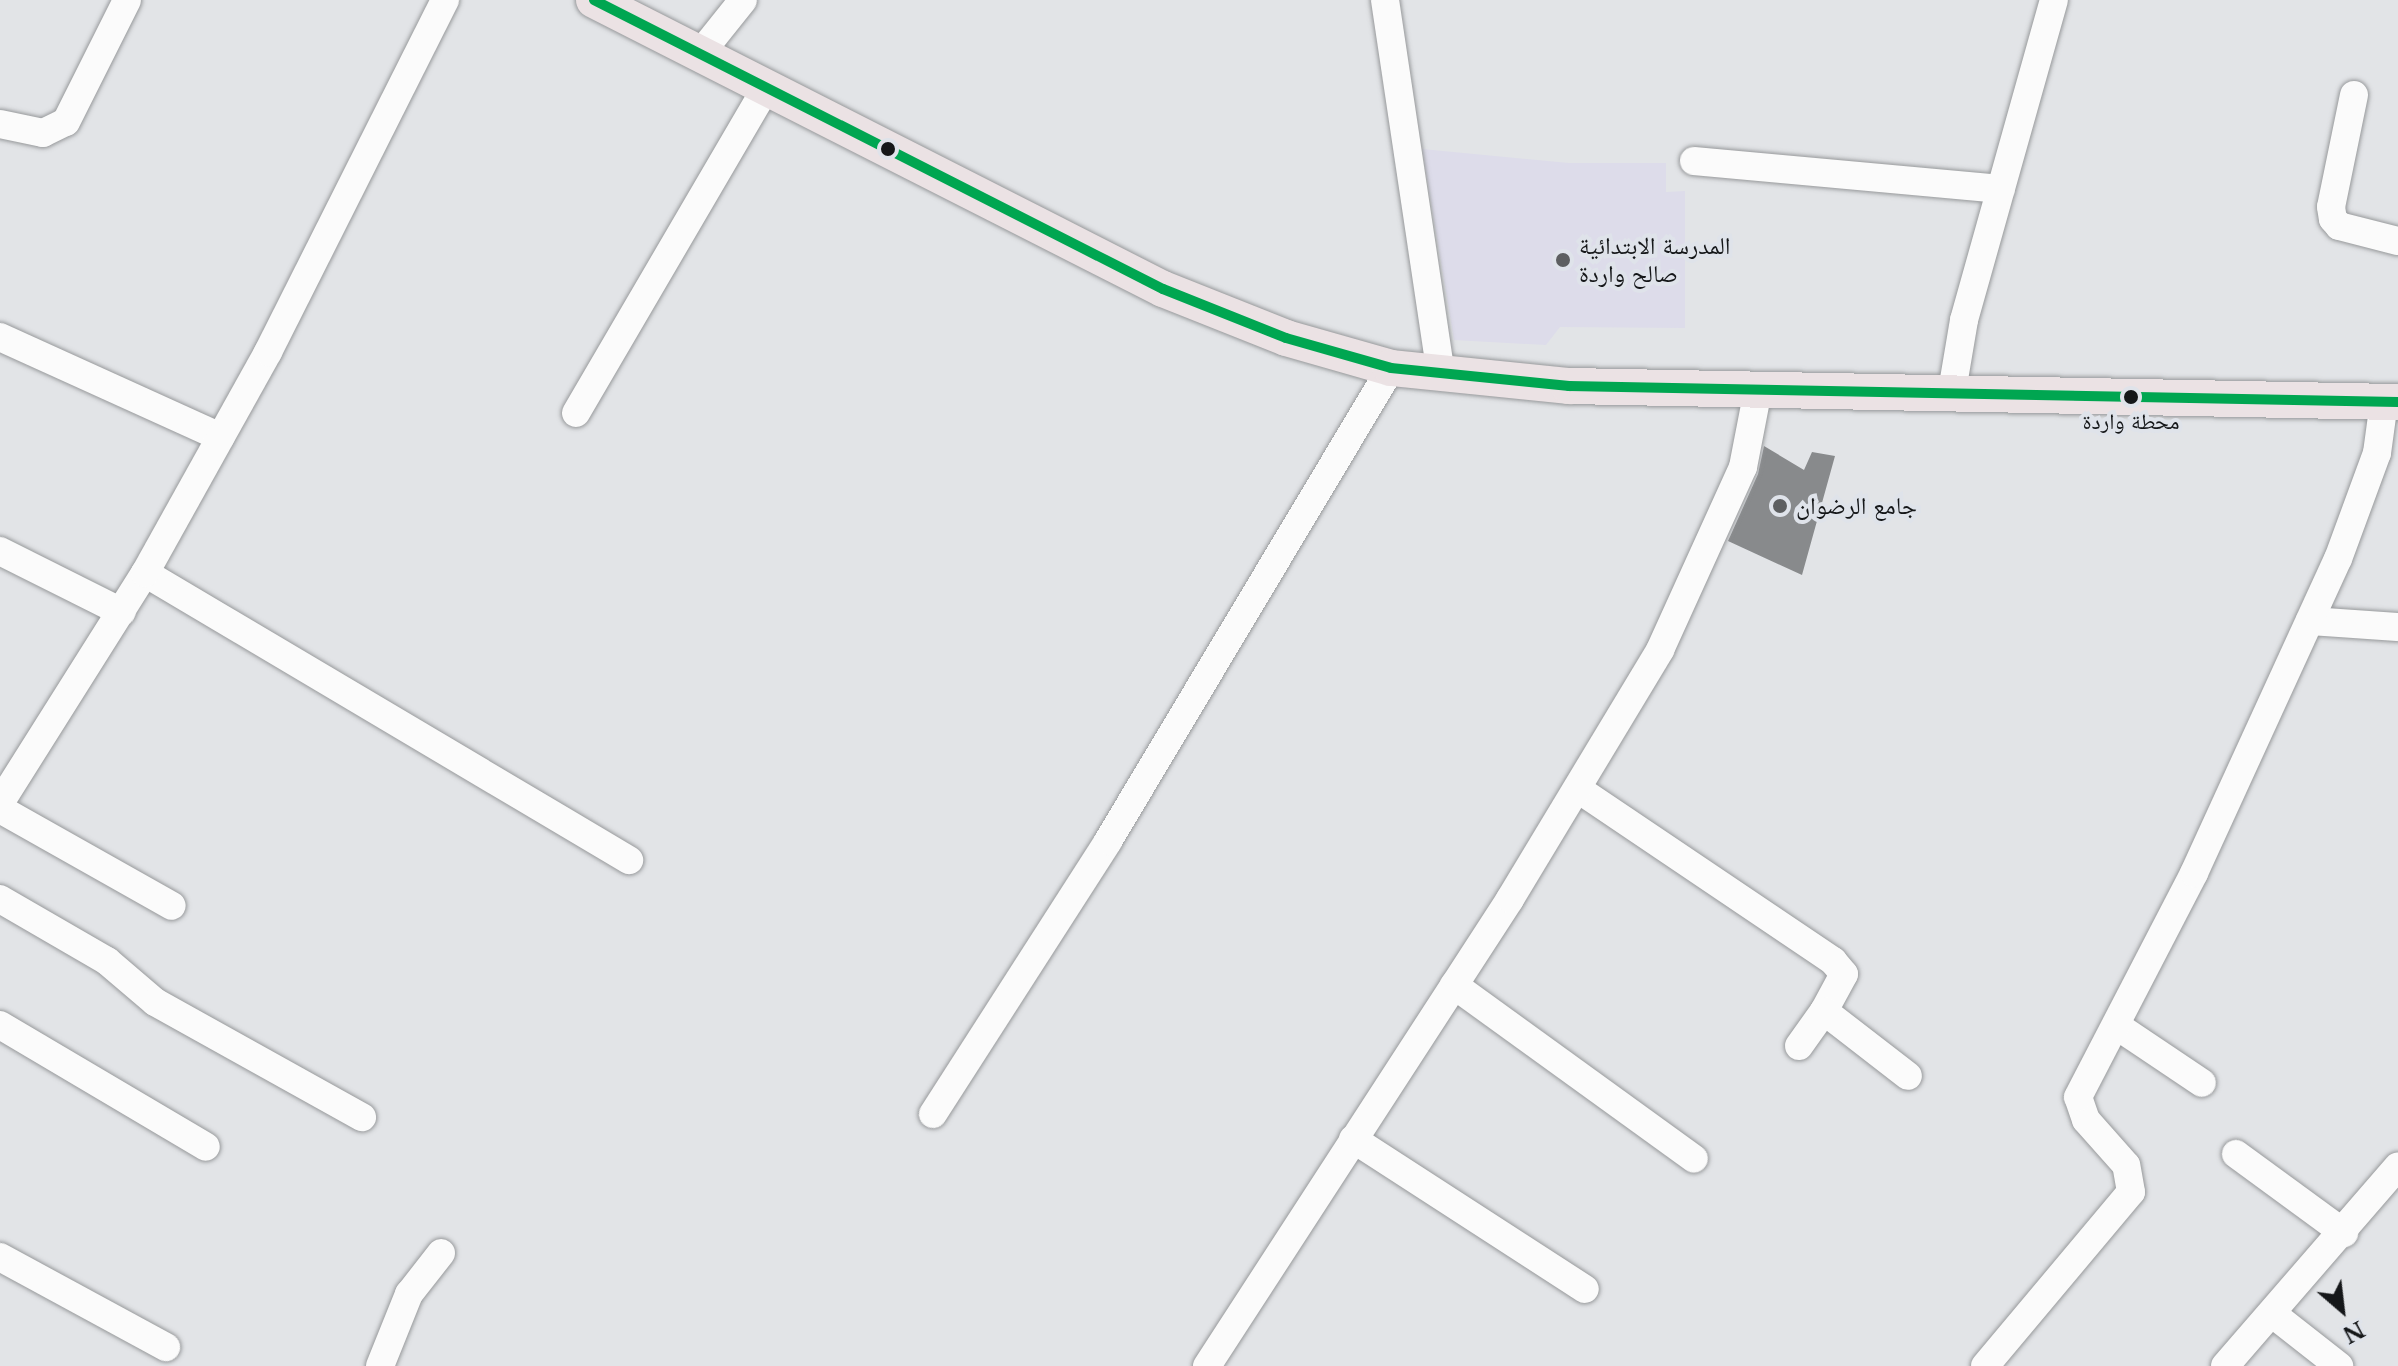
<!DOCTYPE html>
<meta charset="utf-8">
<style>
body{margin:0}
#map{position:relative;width:2398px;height:1366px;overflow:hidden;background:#e2e4e7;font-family:"Libre Baskerville","Noto Naskh Arabic",serif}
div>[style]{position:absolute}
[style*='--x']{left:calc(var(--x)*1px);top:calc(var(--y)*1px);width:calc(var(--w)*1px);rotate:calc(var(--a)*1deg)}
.education>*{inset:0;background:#dddcea}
.building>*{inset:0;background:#888a8c}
.roads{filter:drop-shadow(0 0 2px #97999b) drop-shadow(0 0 2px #97999b)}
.minor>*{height:28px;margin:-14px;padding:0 14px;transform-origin:14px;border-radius:14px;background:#fbfbfb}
.major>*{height:36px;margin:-18px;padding:0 18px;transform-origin:18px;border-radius:18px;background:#ebe2e4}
.bus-1>*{height:10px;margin:-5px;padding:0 5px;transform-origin:5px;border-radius:5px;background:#00a651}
.dots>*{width:22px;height:22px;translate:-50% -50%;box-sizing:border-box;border:4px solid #dfe3ea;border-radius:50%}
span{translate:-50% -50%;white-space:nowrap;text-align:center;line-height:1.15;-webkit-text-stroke:8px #dfe3ea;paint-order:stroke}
.bus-label{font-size:22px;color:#151719}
.poi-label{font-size:24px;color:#151719}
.left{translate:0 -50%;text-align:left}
.north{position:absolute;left:2302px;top:1270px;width:80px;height:80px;-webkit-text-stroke:6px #dfe3ea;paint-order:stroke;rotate:152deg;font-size:22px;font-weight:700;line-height:32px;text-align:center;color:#151719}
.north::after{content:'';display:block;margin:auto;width:28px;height:36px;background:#151719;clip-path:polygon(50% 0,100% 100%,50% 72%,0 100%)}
</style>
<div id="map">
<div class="education">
<div style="clip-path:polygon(1422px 149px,1569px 163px,1666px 163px,1666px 192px,1685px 191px,1685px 328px,1560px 327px,1546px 345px,1454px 340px)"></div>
</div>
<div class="building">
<div style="clip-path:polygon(1764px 446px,1804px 470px,1812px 452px,1835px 456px,1802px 575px,1728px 541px,1758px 474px)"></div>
</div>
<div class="roads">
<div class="minor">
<div style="--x:1385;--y:0;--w:377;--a:81.5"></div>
<div style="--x:699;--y:55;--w:70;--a:-51.3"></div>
<div style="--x:2354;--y:95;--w:114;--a:101.6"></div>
<div style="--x:2331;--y:207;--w:12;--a:81"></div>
<div style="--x:2333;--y:219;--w:9;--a:49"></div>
<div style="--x:2339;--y:226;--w:61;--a:14.3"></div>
<div style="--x:0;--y:124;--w:44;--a:11.8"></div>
<div style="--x:43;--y:133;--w:25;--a:-26"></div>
<div style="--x:66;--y:122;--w:136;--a:-63.4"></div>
<div style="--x:1694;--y:161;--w:308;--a:5.2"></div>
<div style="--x:0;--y:337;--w:242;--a:24.4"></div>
<div style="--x:1951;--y:397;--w:78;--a:-80.4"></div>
<div style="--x:1964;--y:320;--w:332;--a:-74.3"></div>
<div style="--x:576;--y:413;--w:376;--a:-59.7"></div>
<div style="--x:0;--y:551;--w:136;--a:26.6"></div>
<div style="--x:145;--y:573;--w:563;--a:30.67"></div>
<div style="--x:2310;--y:621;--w:88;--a:3.9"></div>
<div style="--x:1578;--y:789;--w:308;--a:34"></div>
<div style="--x:1833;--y:961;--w:17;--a:50"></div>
<div style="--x:1844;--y:974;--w:42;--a:118.4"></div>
<div style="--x:1824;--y:1011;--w:106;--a:37.7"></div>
<div style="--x:0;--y:803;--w:272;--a:-57.8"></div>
<div style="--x:145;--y:573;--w:253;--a:-60.9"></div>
<div style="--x:268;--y:352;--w:394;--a:-63.3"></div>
<div style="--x:0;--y:809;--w:197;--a:29.4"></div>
<div style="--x:0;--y:899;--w:124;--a:30.1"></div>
<div style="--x:107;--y:961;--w:63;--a:40.5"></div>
<div style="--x:155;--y:1002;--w:237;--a:29.1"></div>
<div style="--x:1454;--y:985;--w:296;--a:35.9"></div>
<div style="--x:0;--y:1025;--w:239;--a:30.6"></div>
<div style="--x:2117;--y:1026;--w:102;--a:33.8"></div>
<div style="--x:1799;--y:1046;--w:43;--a:-54.5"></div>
<div style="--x:933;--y:1114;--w:324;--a:-57.3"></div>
<div style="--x:1108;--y:841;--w:551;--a:-59.11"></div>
<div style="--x:1353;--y:1139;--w:276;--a:32.9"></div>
<div style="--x:2236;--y:1154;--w:134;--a:36.2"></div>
<div style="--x:0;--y:1257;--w:189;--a:28.5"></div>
<div style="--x:2274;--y:1315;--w:83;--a:38.1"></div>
<div style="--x:380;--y:1366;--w:78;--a:-68.1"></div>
<div style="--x:409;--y:1294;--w:52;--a:-52"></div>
<div style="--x:1207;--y:1366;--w:557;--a:-57.02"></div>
<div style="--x:1510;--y:899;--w:291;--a:-58.9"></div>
<div style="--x:1660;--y:650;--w:201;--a:-65.6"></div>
<div style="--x:1743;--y:467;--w:78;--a:-79"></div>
<div style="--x:1985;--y:1366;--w:227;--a:-50"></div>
<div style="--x:2131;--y:1192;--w:27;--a:-100"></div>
<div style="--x:2126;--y:1165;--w:60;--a:-131.6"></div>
<div style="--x:2086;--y:1120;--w:24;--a:-109"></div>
<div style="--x:2078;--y:1097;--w:252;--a:-62.6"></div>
<div style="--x:2194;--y:873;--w:345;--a:-65.4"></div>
<div style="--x:2338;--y:559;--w:113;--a:-69.8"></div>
<div style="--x:2377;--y:453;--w:51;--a:-82.2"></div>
<div style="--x:2225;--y:1366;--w:264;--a:-49.1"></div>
</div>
<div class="major">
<div style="--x:594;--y:0;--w:638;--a:26.93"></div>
<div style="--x:1163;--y:289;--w:132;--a:21.7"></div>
<div style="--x:1286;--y:338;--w:109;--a:15.9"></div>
<div style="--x:1391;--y:368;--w:179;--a:5.8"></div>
<div style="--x:1569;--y:386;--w:829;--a:1.11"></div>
</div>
</div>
<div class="bus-1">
<div style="--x:594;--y:0;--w:638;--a:26.93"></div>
<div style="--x:1163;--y:289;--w:132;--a:21.7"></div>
<div style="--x:1286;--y:338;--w:109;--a:15.9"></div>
<div style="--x:1391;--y:368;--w:179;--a:5.8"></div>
<div style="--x:1569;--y:386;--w:829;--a:1.11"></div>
</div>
<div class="dots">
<div style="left:888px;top:149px;background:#151719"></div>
<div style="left:1563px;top:260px;background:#5d5f61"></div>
<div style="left:2131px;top:397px;background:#151719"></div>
<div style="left:1780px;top:506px;background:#5d5f61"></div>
</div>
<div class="bus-label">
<span style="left:2131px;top:422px">محطة واردة</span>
</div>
<div class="poi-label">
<span class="left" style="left:1579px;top:260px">المدرسة الابتدائية<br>صالح واردة</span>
<span class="left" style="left:1796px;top:506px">جامع الرضوان</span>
</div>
<div class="north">N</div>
</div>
